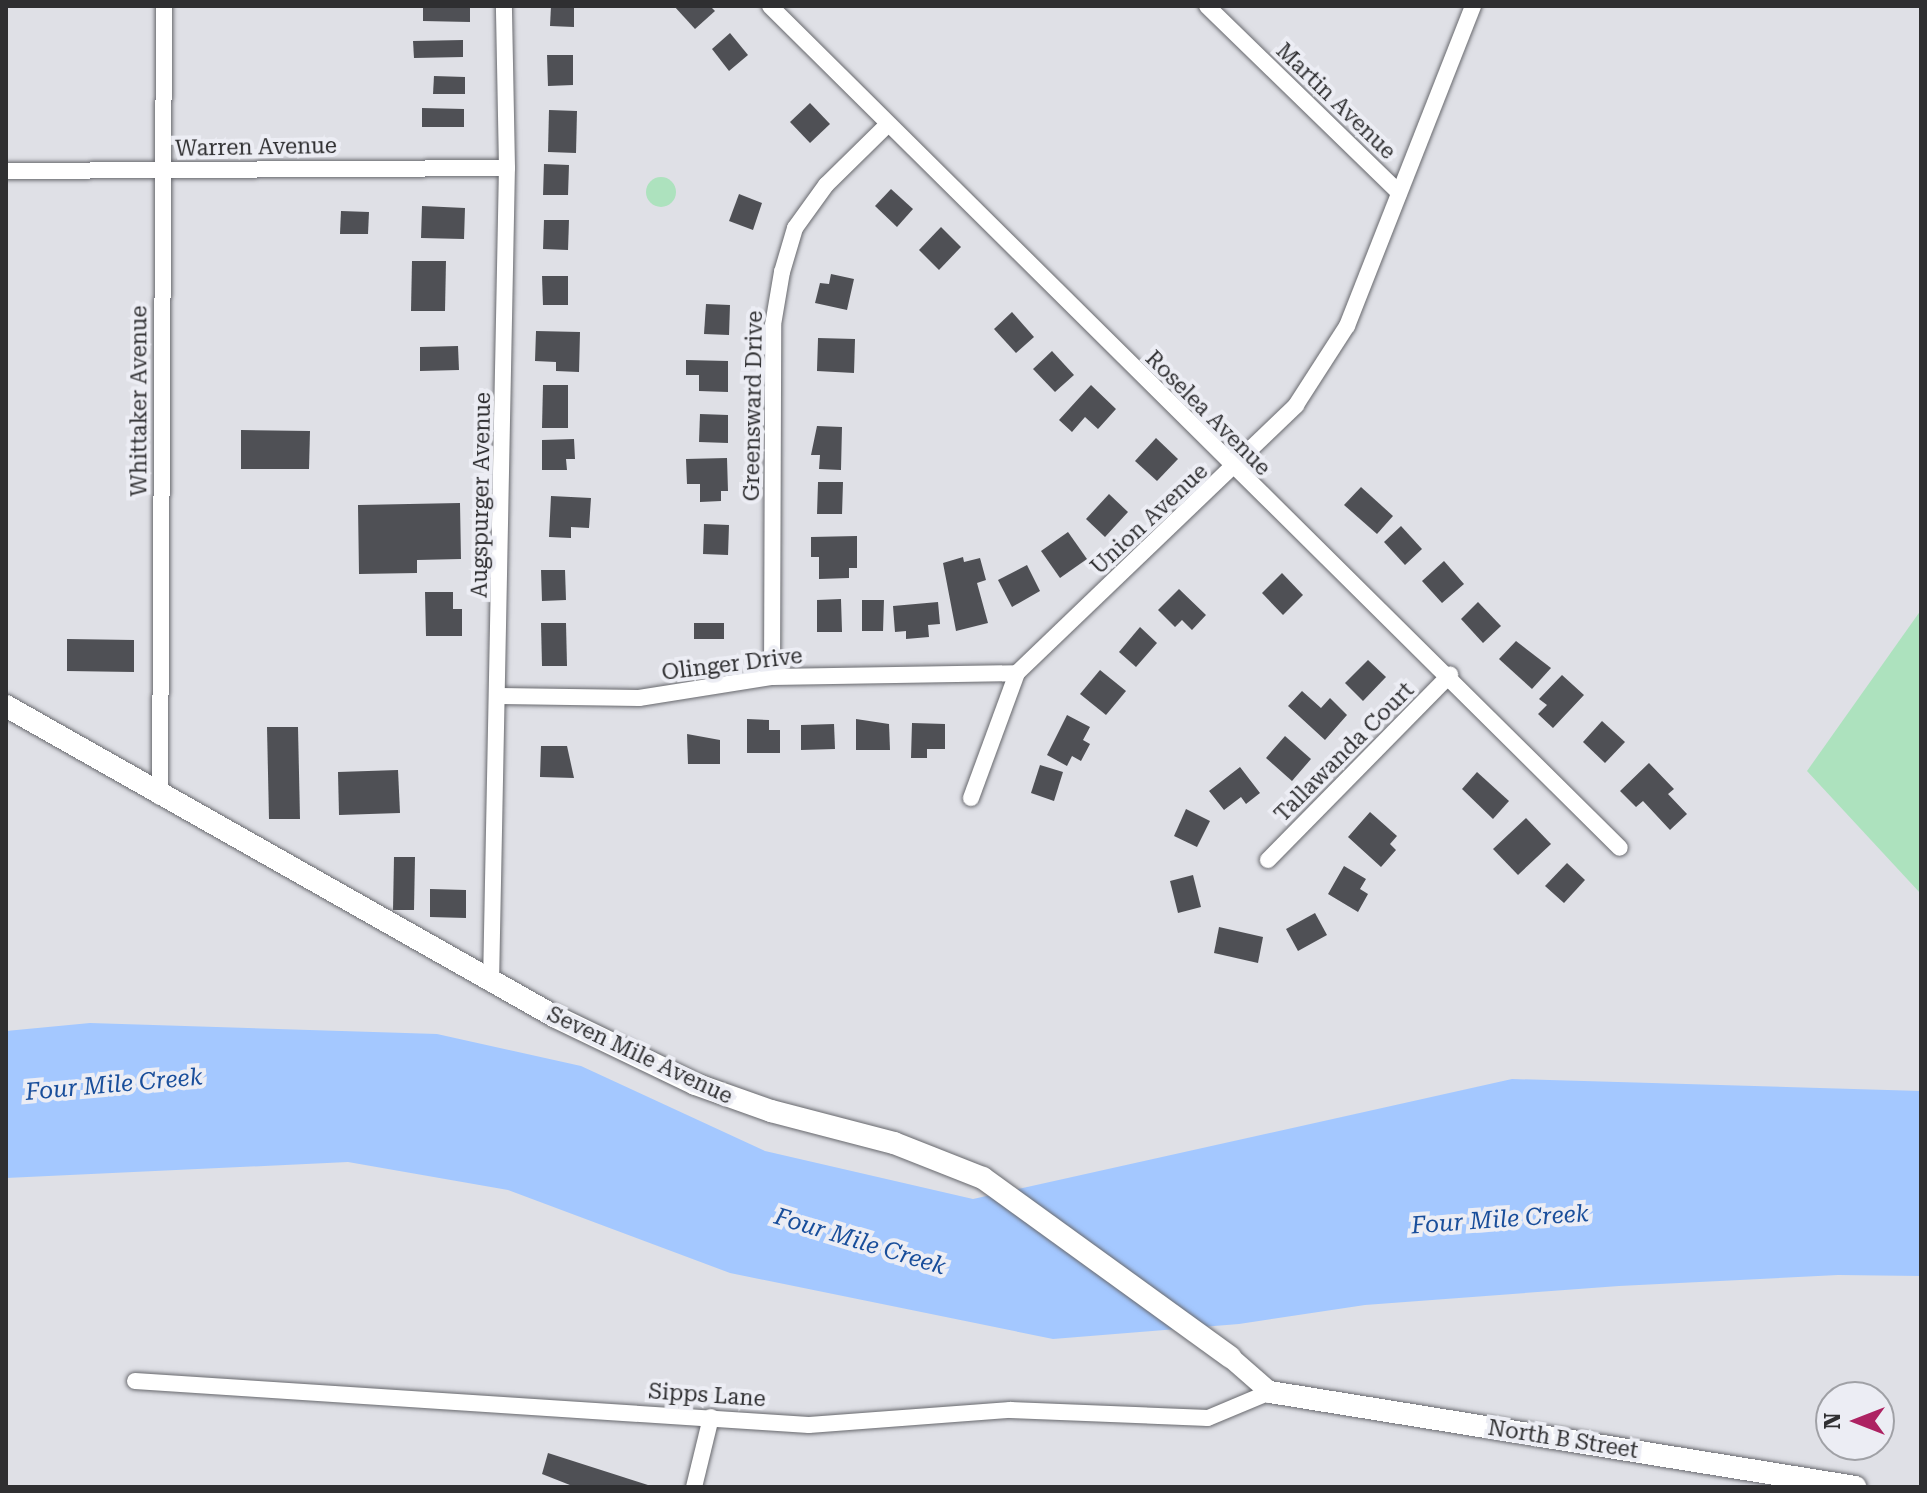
<!DOCTYPE html>
<style>
body{margin:0}
#map{position:relative;width:1927px;height:1493px;overflow:hidden;background:#dfe0e6;font-family:"Roboto Serif",serif}
div>[style]{position:absolute}
[style*='--x']{left:calc(var(--x)*1px);top:calc(var(--y)*1px);width:calc(var(--w)*1px);rotate:calc(var(--a)*1deg)}
.green>*{inset:0;background:#ade2be}
.round{border-radius:50%}
.water>*{inset:0;background:#a4c8ff}
.building>*{inset:0;background:#4f5055}
.roads{filter:drop-shadow(0 0 2px #67686d) drop-shadow(0 0 2px #67686d)}
.minor>*{height:16px;margin:-8px;padding:0 8px;transform-origin:8px;border-radius:8px;background:#fff}
.tertiary>*{height:20px;margin:-10px;padding:0 10px;transform-origin:10px;border-radius:10px;background:#fff}
.secondary>*{height:22px;margin:-11px;padding:0 11px;transform-origin:11px;border-radius:11px;background:#fff}
span{translate:-50% -50%;white-space:nowrap;text-align:center;line-height:1.15;-webkit-text-stroke:8px #ecedf4;paint-order:stroke}
.street-label{font-size:22px;color:#2f2f31}
.water-label{font-size:24px;color:#194e9b;font-style:italic}
.frame{position:absolute;inset:0;border:8px solid #2f2f31;pointer-events:none}
.north{position:absolute;left:1815px;top:1381px;width:80px;height:80px;box-sizing:border-box;background:#ecedf4;border:2px solid #a0a1a6;border-radius:50%;rotate:270deg;font-size:22px;font-weight:700;line-height:32px;text-align:center;color:#2f2f31}
.north::after{content:'';display:block;margin:auto;width:28px;height:36px;background:#ad2262;clip-path:polygon(50% 0,100% 100%,50% 72%,0 100%)}
</style>
<div id="map">
<div class="green">
<div class="round" style="left:646px;top:177px;width:30px;height:30px"></div>
<div style="clip-path:polygon(1921px 610px,1921px 894px,1807px 771px)"></div>
</div>
<div class="water">
<div style="clip-path:polygon(90px 1023px,437px 1034px,581px 1066px,765px 1151px,973px 1199px,1512px 1079px,1921px 1091px,1921px 1276px,1838px 1275px,1619px 1286px,1365px 1305px,1239px 1324px,1053px 1339px,730px 1273px,508px 1190px,348px 1162px,6px 1178px,6px 1031px)"></div>
</div>
<div class="building">
<div style="clip-path:polygon(423px 6px,470px 6px,470px 22px,423px 21px)"></div>
<div style="clip-path:polygon(551px 6px,574px 6px,574px 27px,550px 26px)"></div>
<div style="clip-path:polygon(674px 6px,710px 6px,715px 11px,695px 29px)"></div>
<div style="clip-path:polygon(730px 33px,748px 55px,729px 71px,712px 49px)"></div>
<div style="clip-path:polygon(463px 40px,463px 57px,414px 58px,413px 41px)"></div>
<div style="clip-path:polygon(547px 55px,573px 55px,573px 85px,548px 86px)"></div>
<div style="clip-path:polygon(434px 76px,465px 77px,465px 94px,433px 94px)"></div>
<div style="clip-path:polygon(810px 103px,830px 124px,810px 143px,790px 122px)"></div>
<div style="clip-path:polygon(422px 108px,464px 109px,464px 127px,422px 127px)"></div>
<div style="clip-path:polygon(549px 110px,577px 111px,576px 153px,548px 152px)"></div>
<div style="clip-path:polygon(544px 164px,569px 165px,568px 195px,543px 195px)"></div>
<div style="clip-path:polygon(891px 189px,913px 209px,897px 227px,875px 206px)"></div>
<div style="clip-path:polygon(739px 194px,762px 203px,753px 230px,729px 221px)"></div>
<div style="clip-path:polygon(422px 206px,465px 208px,464px 239px,421px 238px)"></div>
<div style="clip-path:polygon(341px 211px,369px 212px,368px 234px,340px 234px)"></div>
<div style="clip-path:polygon(544px 220px,569px 220px,568px 250px,543px 249px)"></div>
<div style="clip-path:polygon(941px 227px,961px 247px,939px 270px,919px 250px)"></div>
<div style="clip-path:polygon(412px 261px,446px 261px,445px 311px,411px 311px)"></div>
<div style="clip-path:polygon(831px 274px,854px 279px,847px 310px,815px 303px,820px 283px,829px 284px)"></div>
<div style="clip-path:polygon(542px 276px,568px 276px,568px 305px,543px 305px)"></div>
<div style="clip-path:polygon(706px 304px,730px 305px,729px 335px,704px 334px)"></div>
<div style="clip-path:polygon(1012px 312px,1034px 337px,1016px 353px,994px 329px)"></div>
<div style="clip-path:polygon(536px 331px,580px 332px,579px 372px,556px 371px,556px 362px,535px 361px)"></div>
<div style="clip-path:polygon(818px 338px,855px 339px,854px 373px,817px 371px)"></div>
<div style="clip-path:polygon(458px 346px,459px 370px,420px 371px,420px 347px)"></div>
<div style="clip-path:polygon(1052px 351px,1074px 375px,1055px 392px,1033px 369px)"></div>
<div style="clip-path:polygon(686px 360px,728px 361px,728px 392px,699px 391px,699px 375px,686px 375px)"></div>
<div style="clip-path:polygon(543px 385px,568px 385px,568px 428px,542px 428px)"></div>
<div style="clip-path:polygon(1091px 385px,1116px 409px,1098px 429px,1085px 417px,1072px 432px,1059px 420px)"></div>
<div style="clip-path:polygon(700px 414px,728px 415px,728px 443px,699px 442px)"></div>
<div style="clip-path:polygon(817px 426px,842px 427px,841px 470px,819px 469px,820px 455px,811px 455px)"></div>
<div style="clip-path:polygon(241px 430px,310px 431px,309px 469px,241px 469px)"></div>
<div style="clip-path:polygon(1156px 438px,1178px 459px,1157px 481px,1135px 461px)"></div>
<div style="clip-path:polygon(574px 439px,575px 459px,566px 459px,567px 470px,542px 470px,542px 440px)"></div>
<div style="clip-path:polygon(727px 458px,728px 491px,721px 491px,721px 501px,700px 502px,700px 484px,687px 484px,686px 459px)"></div>
<div style="clip-path:polygon(818px 482px,843px 482px,842px 514px,817px 514px)"></div>
<div style="clip-path:polygon(1361px 487px,1393px 516px,1377px 534px,1344px 505px)"></div>
<div style="clip-path:polygon(1109px 494px,1128px 512px,1105px 537px,1086px 519px)"></div>
<div style="clip-path:polygon(551px 496px,591px 498px,589px 528px,571px 527px,571px 538px,549px 537px)"></div>
<div style="clip-path:polygon(460px 503px,461px 559px,417px 560px,417px 573px,359px 574px,358px 505px)"></div>
<div style="clip-path:polygon(704px 524px,729px 525px,728px 555px,703px 554px)"></div>
<div style="clip-path:polygon(1401px 526px,1422px 549px,1405px 565px,1384px 542px)"></div>
<div style="clip-path:polygon(1068px 532px,1087px 559px,1060px 578px,1041px 551px)"></div>
<div style="clip-path:polygon(857px 536px,857px 568px,849px 568px,849px 578px,819px 579px,819px 557px,811px 557px,811px 537px)"></div>
<div style="clip-path:polygon(963px 557px,964px 562px,980px 558px,986px 580px,977px 583px,988px 623px,956px 631px,943px 563px)"></div>
<div style="clip-path:polygon(1444px 561px,1464px 584px,1442px 603px,1422px 581px)"></div>
<div style="clip-path:polygon(1027px 565px,1040px 591px,1012px 607px,998px 580px)"></div>
<div style="clip-path:polygon(541px 570px,565px 570px,566px 600px,542px 601px)"></div>
<div style="clip-path:polygon(1282px 573px,1303px 595px,1283px 615px,1262px 593px)"></div>
<div style="clip-path:polygon(1179px 589px,1206px 615px,1192px 630px,1182px 620px,1175px 627px,1158px 610px)"></div>
<div style="clip-path:polygon(425px 592px,453px 592px,453px 609px,462px 609px,462px 636px,426px 636px)"></div>
<div style="clip-path:polygon(841px 599px,842px 632px,817px 632px,817px 600px)"></div>
<div style="clip-path:polygon(862px 600px,884px 600px,883px 631px,862px 631px)"></div>
<div style="clip-path:polygon(938px 602px,940px 624px,928px 625px,929px 637px,906px 639px,906px 631px,895px 632px,893px 606px)"></div>
<div style="clip-path:polygon(1478px 602px,1501px 626px,1483px 643px,1461px 619px)"></div>
<div style="clip-path:polygon(541px 623px,566px 623px,567px 666px,542px 666px)"></div>
<div style="clip-path:polygon(694px 623px,724px 623px,724px 639px,694px 639px)"></div>
<div style="clip-path:polygon(1140px 627px,1157px 643px,1136px 667px,1119px 652px)"></div>
<div style="clip-path:polygon(67px 639px,134px 640px,134px 672px,67px 671px)"></div>
<div style="clip-path:polygon(1516px 641px,1551px 668px,1532px 689px,1499px 659px)"></div>
<div style="clip-path:polygon(1368px 660px,1386px 677px,1363px 701px,1345px 683px)"></div>
<div style="clip-path:polygon(1100px 670px,1126px 691px,1106px 715px,1080px 694px)"></div>
<div style="clip-path:polygon(1562px 675px,1584px 695px,1553px 728px,1538px 714px,1547px 705px,1539px 699px)"></div>
<div style="clip-path:polygon(1302px 691px,1321px 708px,1330px 698px,1347px 715px,1325px 740px,1288px 706px)"></div>
<div style="clip-path:polygon(1067px 715px,1090px 727px,1083px 740px,1090px 744px,1081px 761px,1072px 756px,1067px 766px,1047px 755px)"></div>
<div style="clip-path:polygon(747px 719px,769px 720px,769px 730px,780px 730px,780px 753px,747px 753px)"></div>
<div style="clip-path:polygon(856px 719px,889px 724px,890px 750px,856px 750px)"></div>
<div style="clip-path:polygon(1602px 721px,1625px 742px,1605px 763px,1583px 742px)"></div>
<div style="clip-path:polygon(912px 723px,945px 724px,945px 749px,927px 749px,927px 758px,911px 758px)"></div>
<div style="clip-path:polygon(834px 724px,835px 749px,801px 750px,801px 725px)"></div>
<div style="clip-path:polygon(267px 727px,298px 727px,300px 819px,269px 819px)"></div>
<div style="clip-path:polygon(687px 734px,720px 740px,720px 764px,688px 764px)"></div>
<div style="clip-path:polygon(1285px 736px,1311px 759px,1292px 781px,1266px 758px)"></div>
<div style="clip-path:polygon(541px 746px,567px 746px,574px 778px,540px 777px)"></div>
<div style="clip-path:polygon(1649px 763px,1674px 789px,1668px 794px,1687px 814px,1670px 830px,1643px 801px,1636px 807px,1620px 791px)"></div>
<div style="clip-path:polygon(1040px 765px,1063px 772px,1054px 801px,1031px 793px)"></div>
<div style="clip-path:polygon(1240px 767px,1260px 793px,1246px 804px,1241px 797px,1224px 810px,1209px 791px)"></div>
<div style="clip-path:polygon(398px 770px,400px 813px,339px 815px,338px 772px)"></div>
<div style="clip-path:polygon(1477px 772px,1509px 801px,1493px 819px,1462px 789px)"></div>
<div style="clip-path:polygon(1186px 809px,1210px 821px,1197px 847px,1174px 836px)"></div>
<div style="clip-path:polygon(1370px 812px,1397px 836px,1390px 844px,1396px 850px,1381px 867px,1348px 837px)"></div>
<div style="clip-path:polygon(1526px 818px,1551px 844px,1518px 875px,1493px 849px)"></div>
<div style="clip-path:polygon(394px 857px,415px 857px,414px 910px,393px 910px)"></div>
<div style="clip-path:polygon(1567px 863px,1585px 880px,1564px 903px,1545px 886px)"></div>
<div style="clip-path:polygon(1344px 866px,1366px 879px,1360px 889px,1368px 894px,1358px 912px,1328px 894px)"></div>
<div style="clip-path:polygon(1193px 875px,1201px 907px,1178px 913px,1170px 881px)"></div>
<div style="clip-path:polygon(430px 889px,466px 890px,466px 918px,430px 917px)"></div>
<div style="clip-path:polygon(1315px 913px,1327px 935px,1298px 951px,1286px 929px)"></div>
<div style="clip-path:polygon(1219px 927px,1263px 937px,1258px 963px,1214px 953px)"></div>
<div style="clip-path:polygon(548px 1453px,651px 1486px,651px 1487px,575px 1487px,542px 1474px)"></div>
</div>
<div class="roads">
<div class="minor">
<div style="--x:770;--y:6;--w:1196;--a:44.73"></div>
<div style="--x:1207;--y:6;--w:268;--a:44.2"></div>
<div style="--x:6;--y:171;--w:501;--a:-0.34"></div>
<div style="--x:772;--y:677;--w:352;--a:-89.8"></div>
<div style="--x:773;--y:325;--w:54;--a:-80.4"></div>
<div style="--x:782;--y:272;--w:46;--a:-73.5"></div>
<div style="--x:795;--y:228;--w:53;--a:-54.2"></div>
<div style="--x:826;--y:185;--w:86;--a:-44.5"></div>
<div style="--x:500;--y:696;--w:139;--a:0.8"></div>
<div style="--x:639;--y:698;--w:135;--a:-9"></div>
<div style="--x:772;--y:677;--w:245;--a:-0.9"></div>
<div style="--x:160;--y:797;--w:791;--a:-89.71"></div>
<div style="--x:971;--y:798;--w:133;--a:-69.8"></div>
<div style="--x:1017;--y:673;--w:387;--a:-43.8"></div>
<div style="--x:1296;--y:405;--w:94;--a:-57.2"></div>
<div style="--x:1347;--y:326;--w:344;--a:-68.5"></div>
<div style="--x:1268;--y:860;--w:260;--a:-45.5"></div>
<div style="--x:491;--y:984;--w:816;--a:-88.88"></div>
<div style="--x:507;--y:168;--w:162;--a:-91.1"></div>
<div style="--x:135;--y:1381;--w:675;--a:3.74"></div>
<div style="--x:809;--y:1425;--w:202;--a:-4.3"></div>
<div style="--x:1010;--y:1410;--w:198;--a:2.3"></div>
<div style="--x:1208;--y:1418;--w:67;--a:-22.8"></div>
<div style="--x:694;--y:1487;--w:72;--a:-76.3"></div>
</div>
<div class="tertiary">
<div style="--x:1230;--y:1357;--w:53;--a:41.2"></div>
</div>
<div class="secondary">
<div style="--x:6;--y:706;--w:630;--a:29.5"></div>
<div style="--x:554;--y:1016;--w:157;--a:25.7"></div>
<div style="--x:695;--y:1084;--w:81;--a:19.6"></div>
<div style="--x:771;--y:1111;--w:127;--a:14.6"></div>
<div style="--x:894;--y:1143;--w:96;--a:21.5"></div>
<div style="--x:983;--y:1178;--w:305;--a:35.9"></div>
<div style="--x:1270;--y:1392;--w:593;--a:9.22"></div>
</div>
</div>
<div class="street-label">
<span style="left:1336px;top:101px;rotate:44deg">Martin Avenue</span>
<span style="left:256px;top:147px;rotate:-1deg">Warren Avenue</span>
<span style="left:139px;top:401px;rotate:-90deg">Whittaker Avenue</span>
<span style="left:753px;top:406px;rotate:-89deg">Greensward Drive</span>
<span style="left:1208px;top:413px;rotate:45deg">Roselea Avenue</span>
<span style="left:481px;top:495px;rotate:-89deg">Augspurger Avenue</span>
<span style="left:1149px;top:519px;rotate:-43deg">Union Avenue</span>
<span style="left:732px;top:664px;rotate:-7deg">Olinger Drive</span>
<span style="left:1344px;top:752px;rotate:-45deg">Tallawanda Court</span>
<span style="left:640px;top:1055px;rotate:25deg">Seven Mile Avenue</span>
<span style="left:707px;top:1395px;rotate:4deg">Sipps Lane</span>
<span style="left:1563px;top:1439px;rotate:9deg">North B Street</span>
</div>
<div class="water-label">
<span style="left:114px;top:1085px;rotate:-5deg">Four Mile Creek</span>
<span style="left:1500px;top:1220px;rotate:-4deg">Four Mile Creek</span>
<span style="left:860px;top:1242px;rotate:17deg">Four Mile Creek</span>
</div>
<div class="frame"></div>
<div class="north">N</div>
</div>
